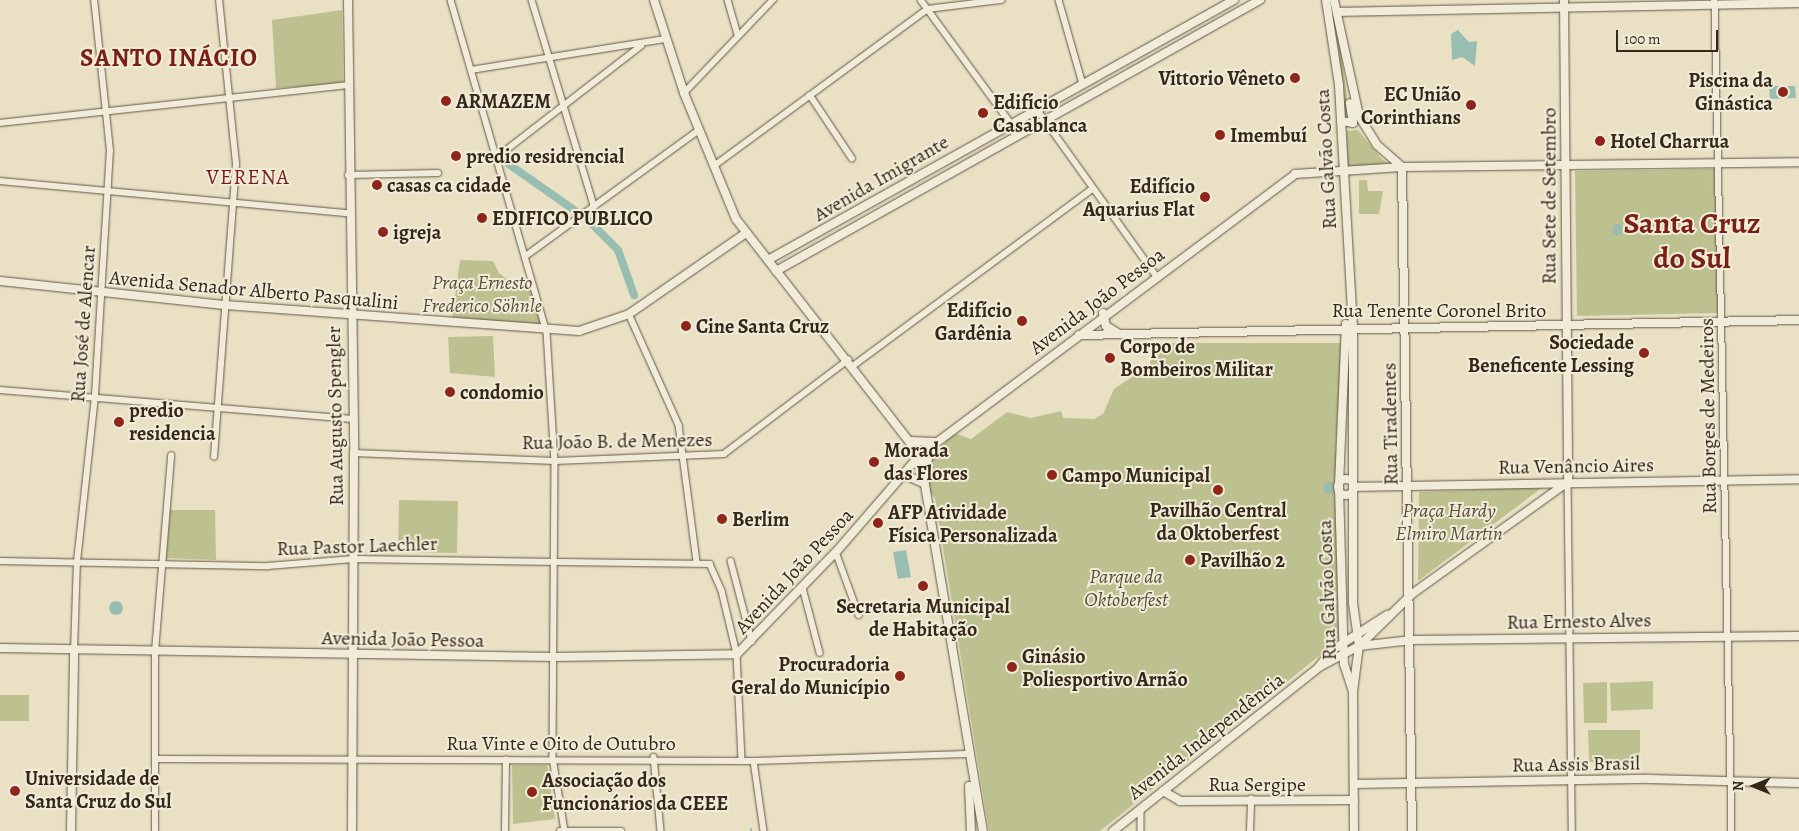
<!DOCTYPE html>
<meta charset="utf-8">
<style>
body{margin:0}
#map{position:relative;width:1799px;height:831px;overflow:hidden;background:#eae1c5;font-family:Alegreya,serif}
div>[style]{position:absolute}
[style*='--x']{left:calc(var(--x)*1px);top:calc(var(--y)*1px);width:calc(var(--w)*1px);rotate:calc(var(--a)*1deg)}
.green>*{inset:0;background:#bdc190}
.water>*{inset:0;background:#98beb2}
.round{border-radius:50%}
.stream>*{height:2px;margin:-1px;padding:0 1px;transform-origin:1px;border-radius:1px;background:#98beb2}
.canal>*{height:8px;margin:-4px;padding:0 4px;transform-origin:4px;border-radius:4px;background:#98beb2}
.roads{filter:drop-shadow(0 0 1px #635644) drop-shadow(0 0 1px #635644)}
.street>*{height:5.5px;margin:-2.75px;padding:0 2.75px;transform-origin:2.75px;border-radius:2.75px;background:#f1ecd9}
.secondary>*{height:8px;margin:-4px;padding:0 4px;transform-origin:4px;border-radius:4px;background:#f1ecd9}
.secondary>.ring{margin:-4px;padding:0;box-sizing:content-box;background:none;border:8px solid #f1ecd9;border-radius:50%}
.dots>*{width:14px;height:14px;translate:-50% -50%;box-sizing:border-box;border:2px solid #f1ecd9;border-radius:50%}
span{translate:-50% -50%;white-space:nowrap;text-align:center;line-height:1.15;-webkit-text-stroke:4px #f1ecd9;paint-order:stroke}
.poi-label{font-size:20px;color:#362719;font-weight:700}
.right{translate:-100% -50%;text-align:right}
.left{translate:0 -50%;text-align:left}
.street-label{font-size:20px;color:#362719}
.park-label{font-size:20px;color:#584e37;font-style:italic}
.neighbourhood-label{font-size:21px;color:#7a1f14;letter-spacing:1px}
.district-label{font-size:25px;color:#7a1f14;font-weight:700;letter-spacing:1px}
.town-label{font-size:30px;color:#7a1f14;font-weight:700}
.north{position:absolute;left:1729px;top:761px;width:50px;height:50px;-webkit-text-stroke:4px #f1ecd9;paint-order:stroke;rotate:270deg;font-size:14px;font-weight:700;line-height:20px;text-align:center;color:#362719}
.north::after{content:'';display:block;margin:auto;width:18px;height:22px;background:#362719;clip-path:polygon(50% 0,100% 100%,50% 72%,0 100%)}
.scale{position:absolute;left:1616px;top:30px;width:102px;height:22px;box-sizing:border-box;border:2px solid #362719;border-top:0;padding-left:6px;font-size:15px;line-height:18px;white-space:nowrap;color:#362719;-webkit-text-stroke:4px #f1ecd9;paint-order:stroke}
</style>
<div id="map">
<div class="green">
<div style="clip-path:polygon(1328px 0,1335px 16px,1340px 45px,1350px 120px,1344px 119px,1337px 36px)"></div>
<div style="clip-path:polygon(342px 10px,343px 84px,276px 88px,272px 20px)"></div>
<div style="clip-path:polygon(1358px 130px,1381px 158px,1392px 167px,1347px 168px,1347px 131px)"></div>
<div style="clip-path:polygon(1717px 169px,1719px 313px,1577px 316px,1575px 171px)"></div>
<div style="clip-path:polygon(1359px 180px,1367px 180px,1368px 191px,1383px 191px,1379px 214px,1359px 214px)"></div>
<div style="clip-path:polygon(460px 260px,493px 261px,499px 273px,518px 288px,531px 282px,542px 324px,452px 319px)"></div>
<div style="clip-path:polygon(493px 336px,495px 377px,450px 373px,448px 337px)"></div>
<div style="clip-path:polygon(1152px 343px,1342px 343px,1336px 450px,1339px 640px,1100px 831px,989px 831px,935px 498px,929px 490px,929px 460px,954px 433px,971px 439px,1007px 412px,1031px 418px,1061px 411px,1063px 418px,1094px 419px,1103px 414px,1114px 389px,1150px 365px)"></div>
<div style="clip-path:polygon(1543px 487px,1418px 581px,1419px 492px)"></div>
<div style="clip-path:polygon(399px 500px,458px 501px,457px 553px,398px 552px)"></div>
<div style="clip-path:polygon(170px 510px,215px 510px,216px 560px,166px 558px)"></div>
<div style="clip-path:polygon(1653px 681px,1653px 709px,1611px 711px,1610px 683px)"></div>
<div style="clip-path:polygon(1607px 682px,1607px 723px,1584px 723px,1583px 683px)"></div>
<div style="clip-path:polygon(0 695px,29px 695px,29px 721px,0 721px)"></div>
<div style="clip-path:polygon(1588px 730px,1640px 730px,1640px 762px,1589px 762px)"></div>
<div style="clip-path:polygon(512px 765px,547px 765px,555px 819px,513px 824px)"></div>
</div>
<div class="water">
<div style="clip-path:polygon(1458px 30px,1469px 42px,1477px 41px,1475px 66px,1462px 57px,1452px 60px,1451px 34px)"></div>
<div style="clip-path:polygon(1795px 86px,1796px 98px,1770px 99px,1769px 86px)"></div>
<div class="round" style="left:1611.5px;top:223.5px;width:11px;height:11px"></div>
<div class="round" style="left:1323px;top:482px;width:12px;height:12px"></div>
<div style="clip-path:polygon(906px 550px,911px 577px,898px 579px,893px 552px)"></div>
<div class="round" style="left:109px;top:601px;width:14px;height:14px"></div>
</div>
<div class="stream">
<div style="--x:751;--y:829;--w:2;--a:90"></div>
</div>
<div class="canal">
<div style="--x:507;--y:163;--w:82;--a:35"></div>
<div style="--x:589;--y:221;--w:41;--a:45"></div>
<div style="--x:618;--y:250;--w:48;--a:70.4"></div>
</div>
<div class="roads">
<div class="street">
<div style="--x:451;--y:0;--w:346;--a:73.9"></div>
<div style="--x:547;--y:332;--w:129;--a:86.5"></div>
<div style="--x:555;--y:461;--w:297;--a:90.4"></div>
<div style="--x:553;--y:758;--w:74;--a:80.7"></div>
<div style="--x:532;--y:0;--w:214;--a:73.2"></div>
<div style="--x:728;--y:0;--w:35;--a:74"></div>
<div style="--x:921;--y:0;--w:165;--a:53.9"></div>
<div style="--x:1059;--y:0;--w:87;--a:74.1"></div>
<div style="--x:1715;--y:0;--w:831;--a:88.83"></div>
<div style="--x:471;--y:70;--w:196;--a:-9.1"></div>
<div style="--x:684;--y:93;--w:129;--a:-46.3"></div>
<div style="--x:810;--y:95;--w:76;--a:56.3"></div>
<div style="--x:1037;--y:109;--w:204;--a:54.4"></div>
<div style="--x:0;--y:123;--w:350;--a:-6.2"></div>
<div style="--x:496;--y:158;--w:183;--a:-37.7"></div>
<div style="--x:714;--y:166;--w:265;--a:-36.3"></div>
<div style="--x:928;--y:9;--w:74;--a:-7"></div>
<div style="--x:348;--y:175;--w:90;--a:-1.3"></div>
<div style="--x:0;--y:181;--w:349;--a:5.3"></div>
<div style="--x:527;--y:255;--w:213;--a:-36"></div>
<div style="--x:629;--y:314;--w:122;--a:65.8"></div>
<div style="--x:679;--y:425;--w:138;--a:82.5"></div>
<div style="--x:853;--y:366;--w:297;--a:-36.5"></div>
<div style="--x:0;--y:390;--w:354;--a:4.7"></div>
<div style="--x:354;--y:453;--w:201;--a:2.3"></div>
<div style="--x:555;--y:461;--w:169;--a:-2.4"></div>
<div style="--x:724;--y:454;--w:156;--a:-37.2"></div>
<div style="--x:214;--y:457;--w:294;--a:-85.7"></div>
<div style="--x:236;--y:164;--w:165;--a:-95.9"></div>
<div style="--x:1568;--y:482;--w:349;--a:89.3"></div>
<div style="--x:836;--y:552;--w:67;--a:69.9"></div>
<div style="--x:0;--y:561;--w:268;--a:1.1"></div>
<div style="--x:268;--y:566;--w:85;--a:-4.7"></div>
<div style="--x:353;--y:559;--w:357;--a:0.8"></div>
<div style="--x:710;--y:564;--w:30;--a:66"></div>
<div style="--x:722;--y:591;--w:65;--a:76.6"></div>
<div style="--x:737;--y:654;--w:107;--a:87.3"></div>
<div style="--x:731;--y:561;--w:83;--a:75.3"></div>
<div style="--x:803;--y:588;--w:67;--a:75.3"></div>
<div style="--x:74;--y:651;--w:89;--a:-88.1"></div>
<div style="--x:77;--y:562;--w:168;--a:-83.8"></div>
<div style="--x:95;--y:395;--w:244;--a:-86.5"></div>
<div style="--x:110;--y:151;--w:152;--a:-96"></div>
<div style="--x:654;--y:757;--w:74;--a:84.6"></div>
<div style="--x:156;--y:759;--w:598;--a:0.19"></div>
<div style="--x:754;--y:761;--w:212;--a:-1.9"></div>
<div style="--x:754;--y:761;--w:71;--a:81.9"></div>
<div style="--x:1141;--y:808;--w:23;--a:90"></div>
<div style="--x:155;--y:831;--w:179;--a:-90"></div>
<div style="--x:155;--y:652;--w:197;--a:-85.3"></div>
<div style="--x:505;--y:831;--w:71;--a:-89.2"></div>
<div style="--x:560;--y:831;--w:61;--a:0"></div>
<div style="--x:1250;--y:831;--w:32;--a:-88"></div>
</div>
<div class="secondary">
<div style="--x:348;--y:0;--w:453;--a:89.2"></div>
<div style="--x:354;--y:453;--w:378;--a:90.3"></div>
<div style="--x:654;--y:0;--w:98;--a:72.1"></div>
<div style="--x:684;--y:93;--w:136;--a:67.6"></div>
<div style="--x:736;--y:219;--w:299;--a:52.1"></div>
<div style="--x:920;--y:455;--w:381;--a:80.5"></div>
<div style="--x:1326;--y:0;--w:86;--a:81.3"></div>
<div style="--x:1339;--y:85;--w:242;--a:86.7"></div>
<div style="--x:1353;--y:327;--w:276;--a:90"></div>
<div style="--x:1353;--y:603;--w:43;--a:82.1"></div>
<div style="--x:1359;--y:646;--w:45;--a:97.6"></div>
<div style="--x:1353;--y:691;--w:140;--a:89.6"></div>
<div style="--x:1334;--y:0;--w:119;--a:77.8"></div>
<div style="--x:1359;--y:116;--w:34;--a:58"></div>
<div style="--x:1377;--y:145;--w:33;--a:41"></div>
<div style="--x:1402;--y:167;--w:664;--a:89.14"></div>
<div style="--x:1564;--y:0;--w:482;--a:89.5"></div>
<div style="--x:1338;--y:12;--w:461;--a:-1.1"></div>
<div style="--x:1341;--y:121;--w:12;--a:9"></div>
<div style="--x:1353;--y:123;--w:20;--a:-99"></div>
<div style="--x:768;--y:260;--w:534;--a:-29.16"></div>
<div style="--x:776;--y:271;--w:555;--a:-29.25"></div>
<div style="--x:0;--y:281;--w:226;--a:6.1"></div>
<div style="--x:225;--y:305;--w:355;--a:4.2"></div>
<div style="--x:579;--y:331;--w:53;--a:-18.8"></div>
<div style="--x:629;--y:314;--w:142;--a:-34.7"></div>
<div style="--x:1103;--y:313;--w:13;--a:77"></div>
<div style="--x:1106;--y:326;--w:12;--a:31"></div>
<div style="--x:1346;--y:324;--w:163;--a:92.5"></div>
<div style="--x:1339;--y:487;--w:177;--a:88.4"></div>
<div style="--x:1344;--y:664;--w:28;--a:72"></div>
<div style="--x:1079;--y:335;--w:720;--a:-1.19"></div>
<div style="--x:909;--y:441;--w:27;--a:2"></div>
<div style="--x:903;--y:474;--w:22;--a:24"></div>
<div style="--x:924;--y:474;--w:30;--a:-75"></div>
<div class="ring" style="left:1338px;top:479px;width:8px;height:8px"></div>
<div style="--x:1354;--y:487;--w:445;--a:-1"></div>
<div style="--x:1359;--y:646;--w:53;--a:-6.5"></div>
<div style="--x:1412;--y:640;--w:387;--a:-0.6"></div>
<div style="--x:0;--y:648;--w:555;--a:0.93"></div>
<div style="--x:555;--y:657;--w:182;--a:-0.9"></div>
<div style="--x:737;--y:654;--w:142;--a:-45.9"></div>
<div style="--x:836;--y:552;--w:128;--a:-49.1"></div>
<div style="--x:920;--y:455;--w:469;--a:-36.8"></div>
<div style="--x:1295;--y:174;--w:107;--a:-3.7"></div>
<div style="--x:1402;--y:167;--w:397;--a:-0.7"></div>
<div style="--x:1319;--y:667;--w:45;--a:-27.7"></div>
<div style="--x:1359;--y:646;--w:74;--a:-44.5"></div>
<div style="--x:1412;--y:594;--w:192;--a:-35.7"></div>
<div style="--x:1354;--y:784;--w:296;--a:-1"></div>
<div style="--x:1650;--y:779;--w:149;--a:1.5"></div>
<div style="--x:969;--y:786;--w:45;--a:87.5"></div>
<div style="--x:1163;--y:791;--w:20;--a:30"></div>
<div style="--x:1180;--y:801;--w:174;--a:-0.3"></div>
<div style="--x:71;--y:831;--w:180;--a:-89"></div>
<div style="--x:1113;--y:831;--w:263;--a:-38.5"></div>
<div style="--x:1319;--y:667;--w:20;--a:-53"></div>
<div style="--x:1331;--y:651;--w:67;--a:-32.7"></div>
</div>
</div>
<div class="dots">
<div style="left:1295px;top:78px;background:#8f2418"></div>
<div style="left:1783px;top:92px;background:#8f2418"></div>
<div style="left:446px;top:101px;background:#8f2418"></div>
<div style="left:1471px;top:105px;background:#8f2418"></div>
<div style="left:983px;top:113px;background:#8f2418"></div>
<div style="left:1220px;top:135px;background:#8f2418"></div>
<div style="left:1600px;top:141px;background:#8f2418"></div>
<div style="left:456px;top:156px;background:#8f2418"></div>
<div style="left:377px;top:185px;background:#8f2418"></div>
<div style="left:1205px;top:197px;background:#8f2418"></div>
<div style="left:482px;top:218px;background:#8f2418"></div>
<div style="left:383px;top:232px;background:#8f2418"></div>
<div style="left:1022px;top:321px;background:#8f2418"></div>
<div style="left:686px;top:326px;background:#8f2418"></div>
<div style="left:1644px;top:353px;background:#8f2418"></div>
<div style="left:1110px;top:358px;background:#8f2418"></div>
<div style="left:450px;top:392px;background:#8f2418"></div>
<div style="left:119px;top:422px;background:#8f2418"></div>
<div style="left:874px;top:462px;background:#8f2418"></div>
<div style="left:1052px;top:475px;background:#8f2418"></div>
<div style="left:1218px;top:490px;background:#8f2418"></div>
<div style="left:722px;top:519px;background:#8f2418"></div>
<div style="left:878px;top:523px;background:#8f2418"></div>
<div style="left:1190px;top:560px;background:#8f2418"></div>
<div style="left:923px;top:586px;background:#8f2418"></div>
<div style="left:1012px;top:667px;background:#8f2418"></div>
<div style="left:900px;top:676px;background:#8f2418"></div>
<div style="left:15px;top:791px;background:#8f2418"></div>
<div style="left:532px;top:792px;background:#8f2418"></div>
</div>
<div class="poi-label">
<span class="right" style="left:1285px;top:78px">Vittorio Vêneto</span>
<span class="right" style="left:1773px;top:92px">Piscina da<br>Ginástica</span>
<span class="right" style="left:1461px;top:106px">EC União<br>Corinthians</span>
<span class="left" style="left:456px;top:101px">ARMAZEM</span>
<span class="left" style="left:993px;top:114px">Edifício<br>Casablanca</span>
<span class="left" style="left:1230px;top:135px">Imembuí</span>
<span class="left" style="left:1610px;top:141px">Hotel Charrua</span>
<span class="left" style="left:466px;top:156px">predio residrencial</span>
<span class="left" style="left:387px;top:185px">casas ca cidade</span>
<span class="right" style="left:1195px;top:198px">Edifício<br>Aquarius Flat</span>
<span class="left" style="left:492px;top:218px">EDIFICO PUBLICO</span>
<span class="left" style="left:393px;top:232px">igreja</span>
<span class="right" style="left:1012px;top:322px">Edifício<br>Gardênia</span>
<span class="left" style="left:696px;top:326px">Cine Santa Cruz</span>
<span class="right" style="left:1634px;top:354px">Sociedade<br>Beneficente Lessing</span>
<span class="left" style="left:1120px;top:358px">Corpo de<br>Bombeiros Militar</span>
<span class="left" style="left:460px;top:392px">condomio</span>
<span class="left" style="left:129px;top:422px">predio<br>residencia</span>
<span class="left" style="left:884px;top:462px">Morada<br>das Flores</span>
<span class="left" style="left:1062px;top:475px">Campo Municipal</span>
<span style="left:1218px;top:522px">Pavilhão Central<br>da Oktoberfest</span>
<span class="left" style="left:888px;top:524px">AFP Atividade<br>Física Personalizada</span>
<span class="left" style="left:732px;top:519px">Berlim</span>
<span class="left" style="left:1200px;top:560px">Pavilhão 2</span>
<span style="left:923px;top:618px">Secretaria Municipal<br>de Habitação</span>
<span class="left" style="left:1022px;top:668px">Ginásio<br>Poliesportivo Arnão</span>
<span class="right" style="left:890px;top:676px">Procuradoria<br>Geral do Município</span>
<span class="left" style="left:25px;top:790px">Universidade de<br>Santa Cruz do Sul</span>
<span class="left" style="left:542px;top:792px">Associação dos<br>Funcionários da CEEE</span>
</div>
<div class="street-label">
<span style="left:1326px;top:159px;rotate:-93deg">Rua Galvão Costa</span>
<span style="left:881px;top:178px;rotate:-30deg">Avenida Imigrante</span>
<span style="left:1549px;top:196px;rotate:-90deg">Rua Sete de Setembro</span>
<span style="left:254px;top:290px;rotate:5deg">Avenida Senador Alberto Pasqualini</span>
<span style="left:1097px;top:301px;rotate:-37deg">Avenida João Pessoa</span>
<span style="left:1439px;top:310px">Rua Tenente Coronel Brito</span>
<span style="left:83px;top:324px;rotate:-86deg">Rua José de Alencar</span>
<span style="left:335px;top:416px;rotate:-91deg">Rua Augusto Spengler</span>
<span style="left:1708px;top:416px;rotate:-91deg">Rua Borges de Medeiros</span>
<span style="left:1390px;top:424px;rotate:-91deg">Rua Tiradentes</span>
<span style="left:617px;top:441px;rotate:-1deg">Rua João B. de Menezes</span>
<span style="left:1576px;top:466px;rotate:-1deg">Rua Venâncio Aires</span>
<span style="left:357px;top:546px;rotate:-2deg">Rua Pastor Laechler</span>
<span style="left:794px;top:571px;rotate:-47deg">Avenida João Pessoa</span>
<span style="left:1327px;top:590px;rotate:-92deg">Rua Galvão Costa</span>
<span style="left:1579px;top:621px;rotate:-1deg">Rua Ernesto Alves</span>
<span style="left:403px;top:639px;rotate:1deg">Avenida João Pessoa</span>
<span style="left:1206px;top:736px;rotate:-38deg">Avenida Independência</span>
<span style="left:561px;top:743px">Rua Vinte e Oito de Outubro</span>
<span style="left:1576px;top:764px;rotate:-1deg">Rua Assis Brasil</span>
<span style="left:1257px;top:784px">Rua Sergipe</span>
</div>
<div class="park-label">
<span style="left:482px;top:294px">Praça Ernesto<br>Frederico Söhnle</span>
<span style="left:1449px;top:522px">Praça Hardy<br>Elmiro Martin</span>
<span style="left:1126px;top:588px">Parque da<br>Oktoberfest</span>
</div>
<div class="neighbourhood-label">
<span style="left:248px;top:177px">VERENA</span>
</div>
<div class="district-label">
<span style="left:169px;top:58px">SANTO INÁCIO</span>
</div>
<div class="town-label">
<span style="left:1692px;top:240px">Santa Cruz<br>do Sul</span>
</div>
<div class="north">N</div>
<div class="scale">100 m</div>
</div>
